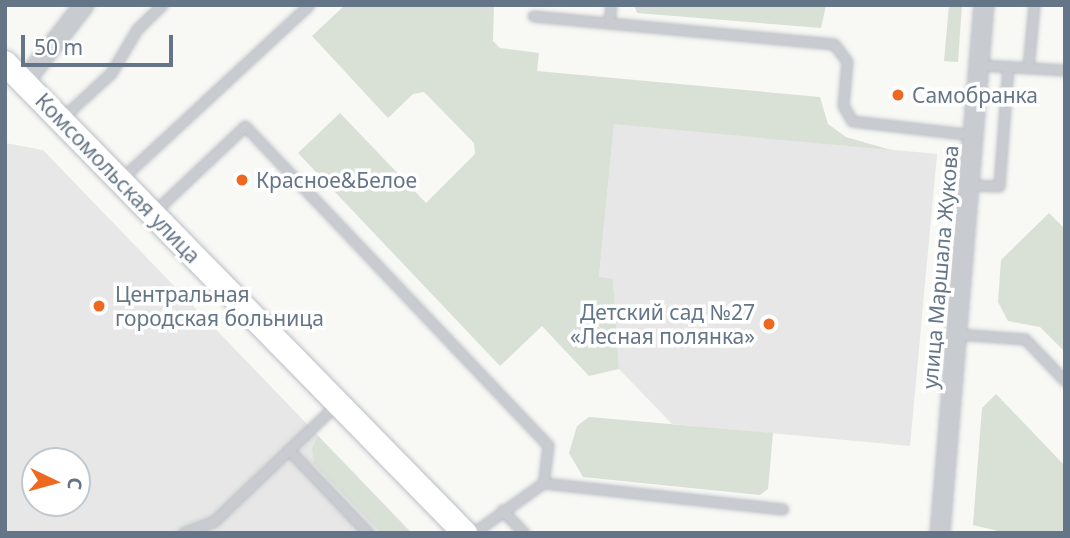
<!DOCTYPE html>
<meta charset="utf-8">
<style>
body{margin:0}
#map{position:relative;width:1070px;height:538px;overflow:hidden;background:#f8f8f5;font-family:"Noto Sans",sans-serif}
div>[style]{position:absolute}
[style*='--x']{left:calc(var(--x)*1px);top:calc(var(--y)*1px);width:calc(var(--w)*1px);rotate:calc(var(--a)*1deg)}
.built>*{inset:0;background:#e6e7e6}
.green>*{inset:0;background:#d9e0d6}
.roads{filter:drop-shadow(0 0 2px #babec4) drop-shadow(0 0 2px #babec4)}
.lane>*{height:9px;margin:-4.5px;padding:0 4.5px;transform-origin:4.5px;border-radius:4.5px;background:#c8cbcf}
.street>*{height:18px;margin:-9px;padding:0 9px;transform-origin:9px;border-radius:9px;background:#c8cbcf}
.secondary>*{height:24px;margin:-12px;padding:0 12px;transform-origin:12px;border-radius:12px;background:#fff}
.dots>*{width:19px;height:19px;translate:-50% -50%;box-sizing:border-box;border:4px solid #fff;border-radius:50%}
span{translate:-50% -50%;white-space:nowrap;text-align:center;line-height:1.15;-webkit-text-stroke:7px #fff;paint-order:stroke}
.poi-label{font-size:21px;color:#657588}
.left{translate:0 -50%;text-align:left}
.right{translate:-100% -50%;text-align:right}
.street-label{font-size:21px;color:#657588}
.frame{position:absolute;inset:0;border:7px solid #657588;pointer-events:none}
.north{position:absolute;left:21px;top:447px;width:70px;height:70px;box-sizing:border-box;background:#fff;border:2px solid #c1c8cf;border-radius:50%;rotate:95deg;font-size:19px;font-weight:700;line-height:28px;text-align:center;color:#657588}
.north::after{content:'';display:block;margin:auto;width:24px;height:32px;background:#ee6820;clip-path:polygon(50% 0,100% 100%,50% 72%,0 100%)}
.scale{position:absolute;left:21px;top:35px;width:152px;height:32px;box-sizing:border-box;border:4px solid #657588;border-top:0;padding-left:9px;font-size:21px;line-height:24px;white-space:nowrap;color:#657588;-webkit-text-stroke:5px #fff;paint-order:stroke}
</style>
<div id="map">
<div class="built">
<div style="clip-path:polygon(614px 123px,937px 154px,910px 446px,672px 424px,619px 369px,613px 280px,599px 278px)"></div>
<div style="clip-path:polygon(evenodd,5px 143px,43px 150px,412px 533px,5px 533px,5px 143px,35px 461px,77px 461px,77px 503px,35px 503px,35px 461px)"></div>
</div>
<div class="green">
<div style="clip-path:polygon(345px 5px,494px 5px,493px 41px,500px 48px,539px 53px,537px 71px,820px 97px,828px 124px,846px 137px,891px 150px,614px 124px,599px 277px,613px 279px,619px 369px,589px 376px,542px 326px,500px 366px,298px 153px,340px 113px,426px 203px,475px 154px,474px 143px,424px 92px,413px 94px,388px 118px,312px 36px)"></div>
<div style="clip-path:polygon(634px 5px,826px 5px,821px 28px,637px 13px)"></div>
<div style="clip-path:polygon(949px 5px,962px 5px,958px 62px,944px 61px)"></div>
<div style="clip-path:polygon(1049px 213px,1065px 229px,1065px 352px,1040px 327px,1008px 321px,998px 302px,1001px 260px)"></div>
<div style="clip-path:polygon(996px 394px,1065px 466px,1065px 533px,1006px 533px,973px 525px,982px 408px)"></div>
<div style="clip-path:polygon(589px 417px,773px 433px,768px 489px,760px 495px,583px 477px,569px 453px,577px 426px)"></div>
<div style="clip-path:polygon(318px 436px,411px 533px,381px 533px,314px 464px,312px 448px)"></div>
</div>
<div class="roads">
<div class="lane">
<div style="--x:533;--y:16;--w:302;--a:5.3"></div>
<div style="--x:834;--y:44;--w:21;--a:53"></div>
<div style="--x:847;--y:61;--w:44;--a:95.2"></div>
<div style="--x:843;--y:105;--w:18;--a:61"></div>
<div style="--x:852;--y:121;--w:122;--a:6.6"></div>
<div style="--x:609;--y:23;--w:18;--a:-84"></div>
<div style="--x:980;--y:65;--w:85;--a:3.4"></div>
<div style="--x:1028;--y:68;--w:63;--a:-84.6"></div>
<div style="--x:62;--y:118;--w:67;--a:-42.6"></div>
<div style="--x:111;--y:73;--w:51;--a:-59.4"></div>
<div style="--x:137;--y:29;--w:35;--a:-44"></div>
<div style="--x:121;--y:179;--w:256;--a:-42.8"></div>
<div style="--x:969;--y:185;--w:30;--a:2"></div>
<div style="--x:999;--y:186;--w:120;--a:-85.7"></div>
<div style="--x:154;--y:212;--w:125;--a:-43.4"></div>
<div style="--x:245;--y:126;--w:440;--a:46.5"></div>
<div style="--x:548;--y:445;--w:38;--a:97"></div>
<div style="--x:957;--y:334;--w:68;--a:4.2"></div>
<div style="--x:1025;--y:339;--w:58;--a:46.4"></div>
<div style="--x:289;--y:450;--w:115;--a:46.4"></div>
<div style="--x:502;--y:510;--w:32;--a:46"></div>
<div style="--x:183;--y:533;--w:33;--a:-21"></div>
<div style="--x:214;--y:521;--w:170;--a:-43.6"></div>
<div style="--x:473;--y:533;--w:86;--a:-35.5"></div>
<div style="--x:543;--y:483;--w:241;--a:6.2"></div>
</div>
<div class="street">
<div style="--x:24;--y:82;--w:98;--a:-52.1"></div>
<div style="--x:940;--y:533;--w:530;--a:-85.24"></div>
</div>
<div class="secondary">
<div style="--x:5;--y:63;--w:658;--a:45.62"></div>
</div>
</div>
<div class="dots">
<div style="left:898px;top:95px;background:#ee6820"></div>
<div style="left:242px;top:180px;background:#ee6820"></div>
<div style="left:99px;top:306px;background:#ee6820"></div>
<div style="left:769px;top:324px;background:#ee6820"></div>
</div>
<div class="poi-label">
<span class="left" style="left:912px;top:95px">Самобранка</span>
<span class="left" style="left:256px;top:180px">Красное&amp;Белое</span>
<span class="left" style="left:115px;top:306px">Центральная<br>городская больница</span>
<span class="right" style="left:755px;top:324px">Детский сад №27<br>«Лесная полянка»</span>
</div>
<div class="street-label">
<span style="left:118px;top:178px;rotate:46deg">Комсомольская улица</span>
<span style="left:940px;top:267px;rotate:-85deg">улица Маршала Жукова</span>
</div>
<div class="frame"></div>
<div class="north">С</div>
<div class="scale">50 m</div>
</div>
